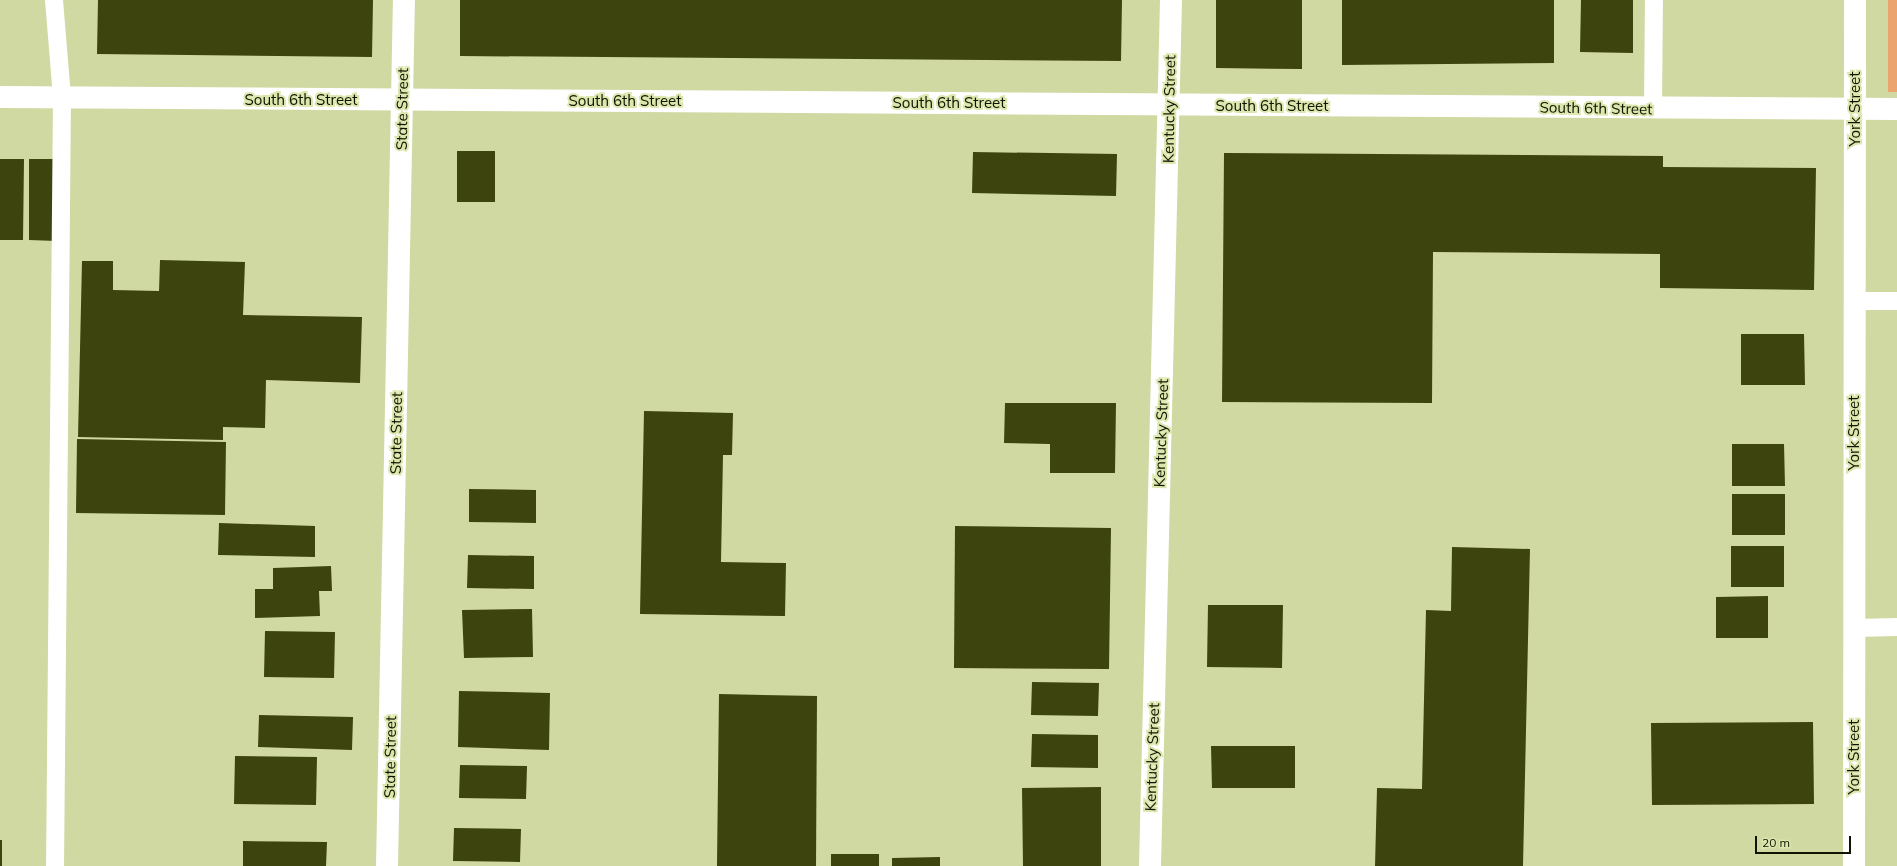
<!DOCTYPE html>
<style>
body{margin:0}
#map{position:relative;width:1897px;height:866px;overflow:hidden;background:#cfd9a1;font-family:Mulish,sans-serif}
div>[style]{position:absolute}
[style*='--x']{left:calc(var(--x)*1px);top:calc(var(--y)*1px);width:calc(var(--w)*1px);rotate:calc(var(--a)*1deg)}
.green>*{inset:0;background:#eba46e}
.building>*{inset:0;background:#3d440d}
.lane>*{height:18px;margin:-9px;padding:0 9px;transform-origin:9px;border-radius:9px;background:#fff}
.street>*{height:22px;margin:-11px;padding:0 11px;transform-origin:11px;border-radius:11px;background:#fff}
.secondary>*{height:22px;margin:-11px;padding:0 11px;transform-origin:11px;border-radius:11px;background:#fff}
span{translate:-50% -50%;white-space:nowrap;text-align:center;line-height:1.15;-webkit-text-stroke:4px #dce7ae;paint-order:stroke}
.street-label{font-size:15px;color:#101301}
.scale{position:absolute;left:1755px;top:836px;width:96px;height:18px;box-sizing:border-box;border:2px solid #101301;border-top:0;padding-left:5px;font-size:12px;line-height:14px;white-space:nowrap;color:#101301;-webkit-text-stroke:3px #dce7ae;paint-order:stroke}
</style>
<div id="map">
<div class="green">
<div style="clip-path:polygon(1888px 0,1897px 0,1897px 92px,1888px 92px)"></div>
</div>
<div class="building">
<div style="clip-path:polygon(98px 0,373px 0,372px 57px,97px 54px)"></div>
<div style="clip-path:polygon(460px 0,1122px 0,1121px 61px,460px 56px)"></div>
<div style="clip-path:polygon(1216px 0,1302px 0,1302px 69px,1216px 68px)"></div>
<div style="clip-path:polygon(1342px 0,1554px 0,1554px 63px,1342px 65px)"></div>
<div style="clip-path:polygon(1581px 0,1633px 0,1633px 53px,1580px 52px)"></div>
<div style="clip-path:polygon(457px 151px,495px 151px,495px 202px,457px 202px)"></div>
<div style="clip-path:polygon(973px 152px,1117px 154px,1116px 196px,972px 193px)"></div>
<div style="clip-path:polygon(1224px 153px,1663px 156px,1663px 167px,1816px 168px,1814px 290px,1660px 288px,1660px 254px,1433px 252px,1432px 403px,1222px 402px)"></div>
<div style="clip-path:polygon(0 159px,24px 159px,23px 240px,0 240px)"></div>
<div style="clip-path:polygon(29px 159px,58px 159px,57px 241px,29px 240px)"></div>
<div style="clip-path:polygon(160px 260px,245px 262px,243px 315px,362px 317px,360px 383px,266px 380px,265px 428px,223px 427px,223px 440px,78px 437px,82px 261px,113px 261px,113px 290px,159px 291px)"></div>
<div style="clip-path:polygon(1741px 334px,1804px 334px,1805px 385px,1741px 385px)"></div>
<div style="clip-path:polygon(1005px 403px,1116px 403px,1115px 473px,1050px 473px,1050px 444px,1004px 443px)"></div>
<div style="clip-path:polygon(644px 411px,733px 413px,732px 455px,723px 455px,721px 562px,786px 563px,785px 616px,640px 614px)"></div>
<div style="clip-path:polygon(77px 439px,226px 442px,225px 515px,76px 513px)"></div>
<div style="clip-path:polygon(1732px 444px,1784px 444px,1785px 486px,1732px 486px)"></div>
<div style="clip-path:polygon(469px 489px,536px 490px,536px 523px,469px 522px)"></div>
<div style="clip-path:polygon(1732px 494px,1785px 494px,1785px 535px,1732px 535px)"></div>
<div style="clip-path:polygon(219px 523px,315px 526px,315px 557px,218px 555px)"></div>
<div style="clip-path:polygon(955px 526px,1111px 528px,1109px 669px,954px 668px)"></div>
<div style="clip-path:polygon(1731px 546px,1784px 546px,1784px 587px,1731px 587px)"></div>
<div style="clip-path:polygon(1452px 547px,1530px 549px,1523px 866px,1375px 866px,1377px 788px,1422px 789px,1426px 610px,1451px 611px)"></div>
<div style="clip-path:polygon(468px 555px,534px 556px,534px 589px,467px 588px)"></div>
<div style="clip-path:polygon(331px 566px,332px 591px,319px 591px,320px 616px,255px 618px,255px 589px,273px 589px,273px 568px)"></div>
<div style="clip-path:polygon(1768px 596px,1768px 638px,1716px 638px,1716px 597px)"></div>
<div style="clip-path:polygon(1208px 605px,1283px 605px,1282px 668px,1207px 667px)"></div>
<div style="clip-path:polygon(532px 609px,533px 657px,464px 658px,462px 610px)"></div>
<div style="clip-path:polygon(265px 631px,335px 632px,334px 678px,264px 677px)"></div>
<div style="clip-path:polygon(1032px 682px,1099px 683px,1098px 716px,1031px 715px)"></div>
<div style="clip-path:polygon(459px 691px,550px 693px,549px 750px,458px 747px)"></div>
<div style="clip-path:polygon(719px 694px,817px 696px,816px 866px,717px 866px)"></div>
<div style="clip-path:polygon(259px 715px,353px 717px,352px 750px,258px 747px)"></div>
<div style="clip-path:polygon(1813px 722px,1814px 804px,1652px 805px,1651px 723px)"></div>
<div style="clip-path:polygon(1032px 734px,1098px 735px,1098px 768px,1031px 767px)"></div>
<div style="clip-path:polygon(1211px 746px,1295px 746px,1295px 788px,1212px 788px)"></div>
<div style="clip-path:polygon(235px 756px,317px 757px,316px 805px,234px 804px)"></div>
<div style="clip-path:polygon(460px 765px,527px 766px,526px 799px,459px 798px)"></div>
<div style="clip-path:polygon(1101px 787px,1101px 866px,1023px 866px,1022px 788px)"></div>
<div style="clip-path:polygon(454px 828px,521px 829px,520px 862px,453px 861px)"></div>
<div style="clip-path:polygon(0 840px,2px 840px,2px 866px,0 866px)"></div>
<div style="clip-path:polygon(243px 841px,327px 842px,326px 866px,243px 866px)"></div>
<div style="clip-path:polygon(831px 854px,879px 854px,879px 866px,831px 866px)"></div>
<div style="clip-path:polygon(940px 857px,940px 866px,892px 866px,892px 858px)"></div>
</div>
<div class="lane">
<div style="--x:54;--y:0;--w:98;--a:85.3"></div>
<div style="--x:62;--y:98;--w:768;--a:90.52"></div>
<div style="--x:1653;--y:109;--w:109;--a:-89.5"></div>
<div style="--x:1854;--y:301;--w:43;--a:0"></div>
<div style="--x:1854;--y:628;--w:43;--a:-1.3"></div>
</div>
<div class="street">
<div style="--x:0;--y:97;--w:1897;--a:0.36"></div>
<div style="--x:1150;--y:866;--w:866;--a:-88.61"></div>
<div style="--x:1854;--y:866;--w:866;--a:-89.93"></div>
</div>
<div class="secondary">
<div style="--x:387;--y:866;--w:866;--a:-88.88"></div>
</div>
<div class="street-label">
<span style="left:301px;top:100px">South 6th Street</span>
<span style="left:625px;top:101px">South 6th Street</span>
<span style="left:949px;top:103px">South 6th Street</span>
<span style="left:1272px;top:106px">South 6th Street</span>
<span style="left:1596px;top:108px;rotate:1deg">South 6th Street</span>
<span style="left:402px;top:109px;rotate:-89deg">State Street</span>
<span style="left:1169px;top:109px;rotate:-89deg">Kentucky Street</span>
<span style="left:1855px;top:109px;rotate:-90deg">York Street</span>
<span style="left:396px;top:433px;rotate:-89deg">State Street</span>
<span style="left:1161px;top:433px;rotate:-88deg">Kentucky Street</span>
<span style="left:1854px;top:433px;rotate:-90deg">York Street</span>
<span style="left:390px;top:757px;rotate:-89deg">State Street</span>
<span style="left:1152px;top:757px;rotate:-88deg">Kentucky Street</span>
<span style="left:1854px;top:757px;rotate:-90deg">York Street</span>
</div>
<div class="scale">20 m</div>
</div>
